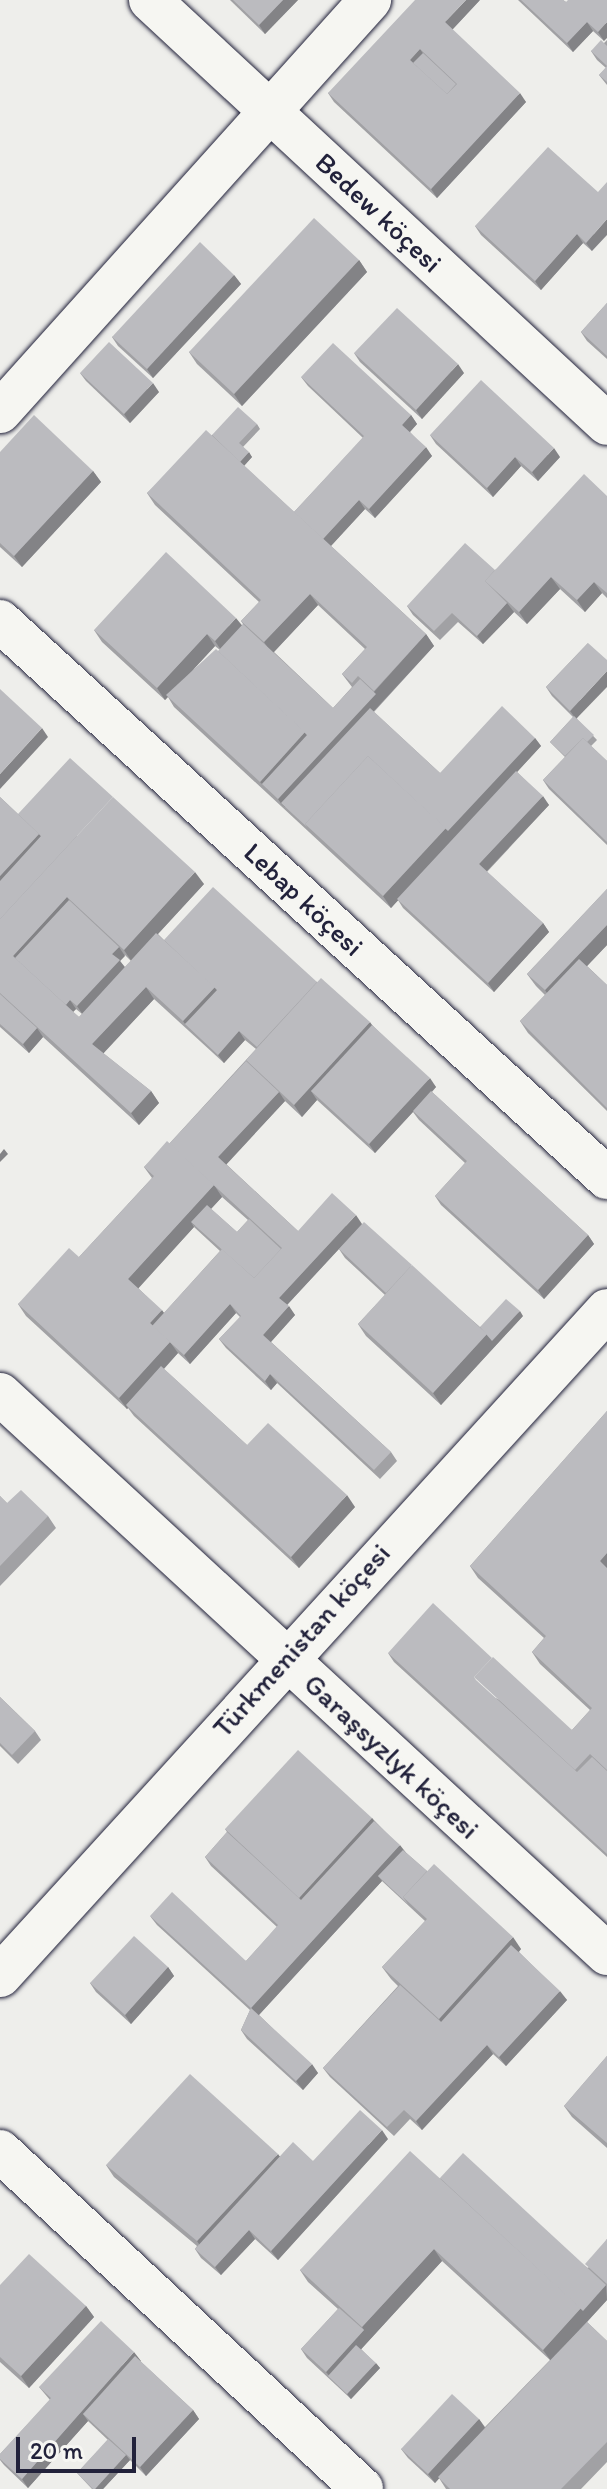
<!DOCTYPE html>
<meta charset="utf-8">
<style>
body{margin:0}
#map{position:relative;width:607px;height:2489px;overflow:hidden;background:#eeeeeb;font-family:Itim,sans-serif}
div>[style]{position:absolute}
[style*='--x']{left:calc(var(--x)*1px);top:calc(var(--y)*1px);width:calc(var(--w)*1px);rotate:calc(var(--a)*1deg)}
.roads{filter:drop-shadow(0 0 2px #22223b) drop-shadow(0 0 2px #22223b)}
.minor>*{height:42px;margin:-21px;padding:0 21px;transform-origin:21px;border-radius:21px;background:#f6f6f2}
.wall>*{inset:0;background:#a1a1a4}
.shaded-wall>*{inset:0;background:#838386}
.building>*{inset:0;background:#bbbbbf}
span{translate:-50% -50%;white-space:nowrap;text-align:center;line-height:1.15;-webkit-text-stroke:6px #f6f6f2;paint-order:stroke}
.street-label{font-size:28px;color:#22223b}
.scale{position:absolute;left:16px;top:2437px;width:120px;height:36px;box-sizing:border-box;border:4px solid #22223b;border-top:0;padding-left:10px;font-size:24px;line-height:28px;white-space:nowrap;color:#22223b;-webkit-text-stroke:6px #f6f6f2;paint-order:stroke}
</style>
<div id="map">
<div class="roads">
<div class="minor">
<div style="--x:150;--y:0;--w:623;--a:42.85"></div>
<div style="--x:0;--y:412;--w:554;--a:-48.07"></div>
<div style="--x:0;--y:621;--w:824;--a:42.54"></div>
<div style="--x:0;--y:1394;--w:826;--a:42.69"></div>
<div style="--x:0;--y:1976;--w:901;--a:-47.65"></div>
<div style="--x:0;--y:2151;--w:495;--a:43"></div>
</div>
</div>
<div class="wall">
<div style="clip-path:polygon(230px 0,298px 0,265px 34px)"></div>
<div style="clip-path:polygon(480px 0,452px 30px,526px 102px,437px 198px,334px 102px,328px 93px)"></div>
<div style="clip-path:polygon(518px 0,563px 0,566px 2px,607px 0,604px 41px,593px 31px,573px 52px)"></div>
<div style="clip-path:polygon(607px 40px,607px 85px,599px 75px,606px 68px,597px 60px,591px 51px,604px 43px)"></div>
<div style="clip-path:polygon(598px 192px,592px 251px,583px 243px,541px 290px,481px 235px,475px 226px)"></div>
<div style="clip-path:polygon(359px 260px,367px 272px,242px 406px,197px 364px,189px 352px)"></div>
<div style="clip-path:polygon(234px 275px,241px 284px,153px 378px,118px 346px,112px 337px)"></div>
<div style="clip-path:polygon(607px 303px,607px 359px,587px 341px,581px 332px)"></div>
<div style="clip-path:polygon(354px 353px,464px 373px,422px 419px,360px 362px)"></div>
<div style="clip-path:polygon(80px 373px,159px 392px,130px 423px,86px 381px)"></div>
<div style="clip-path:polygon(evenodd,301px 377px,411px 415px,417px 424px,410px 432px,432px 456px,375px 518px,365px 509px,331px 546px,426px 634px,434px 646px,374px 712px,440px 773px,535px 738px,541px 746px,517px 772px,549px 805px,487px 872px,543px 923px,549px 932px,494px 992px,403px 908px,398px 900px,391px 908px,174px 707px,168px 697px,165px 700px,102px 642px,94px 630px,242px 626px,243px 624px,241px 621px,259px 602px,155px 505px,147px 493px,212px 435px,257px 424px,260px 429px,243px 447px,252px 457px,244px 466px,294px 512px,363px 438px,308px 386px,301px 377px,318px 605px,365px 649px,342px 674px,352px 687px,333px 708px,274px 652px,318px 605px,301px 377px,215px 646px,220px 650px,193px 670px,215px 646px)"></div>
<div style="clip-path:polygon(430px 435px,560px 457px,538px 481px,521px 466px,493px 497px,436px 444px)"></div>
<div style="clip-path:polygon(0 452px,93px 471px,101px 482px,22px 567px,0 547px)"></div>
<div style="clip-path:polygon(607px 496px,607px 598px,602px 593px,585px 612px,560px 589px,527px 624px,513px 611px,514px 612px,483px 644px,458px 622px,440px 640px,413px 615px,407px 606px,495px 570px)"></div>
<div style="clip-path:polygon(588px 643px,577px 719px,597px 740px,591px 746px,607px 761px,607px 845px,549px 789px,543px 780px,565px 757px,550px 742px,573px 717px,552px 696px,546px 687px)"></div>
<div style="clip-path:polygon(evenodd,0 797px,18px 814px,204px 884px,158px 934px,164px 940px,317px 982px,372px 1025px,436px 1087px,432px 1092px,588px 1235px,594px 1244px,544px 1299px,441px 1205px,435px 1196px,465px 1163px,419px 1120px,413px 1112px,375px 1153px,317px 1100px,302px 1117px,285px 1101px,226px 1164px,298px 1231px,362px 1224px,480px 1327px,523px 1316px,441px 1405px,366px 1336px,358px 1324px,385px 1295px,345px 1258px,339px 1249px,287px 1305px,295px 1315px,271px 1342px,391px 1452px,397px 1461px,380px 1479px,277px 1383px,271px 1390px,226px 1348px,219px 1339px,240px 1317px,236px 1313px,190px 1364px,178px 1353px,164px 1369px,247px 1445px,355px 1507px,299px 1568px,134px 1416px,128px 1408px,127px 1409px,26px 1316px,18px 1304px,79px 1257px,152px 1178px,144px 1167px,169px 1144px,256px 1049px,245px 1040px,224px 1063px,154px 999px,103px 1053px,151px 1091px,159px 1103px,139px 1125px,43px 1037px,29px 1053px,0 1027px,0 797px,125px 955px,131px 961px,125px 967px,120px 961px,125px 955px,0 797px,76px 1009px,82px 1014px,79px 1017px,73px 1012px,76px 1009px,0 797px,222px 1197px,248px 1220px,237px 1232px,211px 1209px,222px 1197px,0 797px,194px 1227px,220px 1251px,164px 1313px,138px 1288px,194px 1227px)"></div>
<div style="clip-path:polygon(607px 889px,607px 945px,587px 966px,607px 985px,607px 1111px,528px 1033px,520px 1021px,545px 995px,536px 986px,527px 974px)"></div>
<div style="clip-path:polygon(607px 1411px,607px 1857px,394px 1662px,388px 1653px,572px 1730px,590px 1710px,540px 1664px,532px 1652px,544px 1638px,478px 1578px,470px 1566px)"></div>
<div style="clip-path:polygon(0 1496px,7px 1503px,48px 1516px,56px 1528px,0 1586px)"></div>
<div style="clip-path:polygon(0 1697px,35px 1731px,41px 1740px,18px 1764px,0 1746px)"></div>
<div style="clip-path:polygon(372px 1818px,403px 1850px,427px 1871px,521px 1949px,519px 1952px,567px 2000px,506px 2066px,493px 2054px,422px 2130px,410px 2119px,394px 2136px,330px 2077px,323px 2068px,398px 1986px,391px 1979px,382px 1967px,425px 1921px,382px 1881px,259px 2015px,318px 2073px,303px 2090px,247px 2039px,241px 2030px,250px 2010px,157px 1925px,150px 1916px,246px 1961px,277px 1927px,211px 1866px,205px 1857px,227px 1832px,225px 1829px)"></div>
<div style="clip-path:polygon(168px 1967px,174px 1976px,131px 2024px,96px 1992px,90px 1983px)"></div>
<div style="clip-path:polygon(607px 2056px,607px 2148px,572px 2117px,564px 2106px)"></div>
<div style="clip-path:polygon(388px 2139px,278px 2260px,255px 2239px,221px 2275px,201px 2258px,195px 2249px,197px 2246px,114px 2177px,106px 2165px,280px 2156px,313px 2161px)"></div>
<div style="clip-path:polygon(440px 2178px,588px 2268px,607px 2239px,607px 2300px,587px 2322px,607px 2341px,607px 2462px,581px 2489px,446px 2489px,439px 2478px,435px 2483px,408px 2458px,401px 2449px,479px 2419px,485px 2427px,550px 2360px,442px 2261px,361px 2349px,380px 2368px,351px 2399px,307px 2358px,301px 2349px,338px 2309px,308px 2282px,300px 2270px)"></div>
<div style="clip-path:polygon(0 2285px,86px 2306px,94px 2317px,29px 2388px,0 2362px)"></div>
<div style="clip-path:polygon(140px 2361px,193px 2410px,199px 2419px,146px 2476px,130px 2460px,103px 2489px,92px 2489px,77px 2473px,108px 2440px,88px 2421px,28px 2488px,4px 2465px,0 2460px,0 2454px,50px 2400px,39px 2387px)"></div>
</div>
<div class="shaded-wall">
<div style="clip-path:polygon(283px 0,298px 0,265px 34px,259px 25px)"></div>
<div style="clip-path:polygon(466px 0,480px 0,451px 31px,445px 22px)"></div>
<div style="clip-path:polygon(587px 22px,593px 31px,573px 52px,567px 43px)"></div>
<div style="clip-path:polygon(607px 22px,607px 38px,604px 41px,598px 32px)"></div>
<div style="clip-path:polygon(420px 49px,426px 58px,417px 68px,410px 60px)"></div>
<div style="clip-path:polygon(520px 93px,526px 102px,437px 198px,431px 189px)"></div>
<div style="clip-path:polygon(607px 219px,607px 235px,592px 251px,586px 243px)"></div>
<div style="clip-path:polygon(577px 234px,583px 243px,541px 290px,535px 281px)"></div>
<div style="clip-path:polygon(359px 260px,367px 272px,242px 406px,234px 394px)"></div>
<div style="clip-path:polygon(234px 275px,241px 284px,153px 378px,147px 369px)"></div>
<div style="clip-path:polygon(458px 364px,464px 373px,422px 419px,416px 410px)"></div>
<div style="clip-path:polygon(153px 383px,159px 392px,130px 423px,124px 414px)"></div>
<div style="clip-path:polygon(411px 415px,417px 424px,408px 434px,402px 425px)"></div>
<div style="clip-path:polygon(426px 447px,432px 456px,375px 518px,369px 509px)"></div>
<div style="clip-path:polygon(554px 448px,560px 457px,538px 481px,532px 472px)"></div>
<div style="clip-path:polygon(249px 452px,252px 457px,242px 468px,239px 463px)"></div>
<div style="clip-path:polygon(515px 457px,521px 466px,493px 497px,487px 488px)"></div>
<div style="clip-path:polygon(93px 471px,101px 482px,22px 567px,14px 556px)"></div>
<div style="clip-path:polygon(359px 500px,365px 509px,329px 548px,323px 539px)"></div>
<div style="clip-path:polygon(551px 577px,560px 589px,527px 624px,519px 612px)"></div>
<div style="clip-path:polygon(594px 582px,602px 593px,585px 612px,577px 600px)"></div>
<div style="clip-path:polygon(310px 594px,318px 605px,272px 654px,264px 642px)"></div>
<div style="clip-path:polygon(507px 603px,514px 612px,483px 644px,477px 636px)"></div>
<div style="clip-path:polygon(236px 618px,245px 629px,223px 653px,215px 641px)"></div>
<div style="clip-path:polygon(207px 634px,215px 646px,165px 700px,157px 688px)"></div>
<div style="clip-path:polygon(426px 634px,434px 646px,285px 807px,281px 803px,284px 808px,278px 799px)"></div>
<div style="clip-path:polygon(607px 671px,607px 687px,576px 719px,570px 711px)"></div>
<div style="clip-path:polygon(42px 728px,48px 737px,0 789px,0 774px)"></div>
<div style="clip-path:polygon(305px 732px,313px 744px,262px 784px,260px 782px)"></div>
<div style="clip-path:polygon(535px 738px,541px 746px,391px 908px,383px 896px,446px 828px)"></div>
<div style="clip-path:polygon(543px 796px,549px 805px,485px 873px,479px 864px)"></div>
<div style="clip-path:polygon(39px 834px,48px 845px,0 897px,0 876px)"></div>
<div style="clip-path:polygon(195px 872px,204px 884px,132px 962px,124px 950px)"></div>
<div style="clip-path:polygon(67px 897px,75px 909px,15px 959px,13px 956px)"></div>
<div style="clip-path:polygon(543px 923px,549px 932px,494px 992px,488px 983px)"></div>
<div style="clip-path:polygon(607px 925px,607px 945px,553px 1002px,545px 990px)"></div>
<div style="clip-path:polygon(119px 947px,125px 956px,120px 961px,126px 969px,83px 1015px,77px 1006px,112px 954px)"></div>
<div style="clip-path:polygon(146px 987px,154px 999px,101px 1056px,92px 1044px)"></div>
<div style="clip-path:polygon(215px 987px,223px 999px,185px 1024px,183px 1021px)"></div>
<div style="clip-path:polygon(70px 1000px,76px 1009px,71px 1014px,65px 1005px)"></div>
<div style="clip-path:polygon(370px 1022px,378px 1034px,311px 1091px,317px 1100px,302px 1117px,294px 1105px)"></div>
<div style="clip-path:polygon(37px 1028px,43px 1037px,29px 1053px,23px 1044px)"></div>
<div style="clip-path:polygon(239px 1031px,245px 1040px,224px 1063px,218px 1055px)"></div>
<div style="clip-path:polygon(430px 1078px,436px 1087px,375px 1153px,369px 1144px)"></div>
<div style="clip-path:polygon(151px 1091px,159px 1103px,139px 1125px,131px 1113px)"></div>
<div style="clip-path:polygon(279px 1092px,285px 1101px,225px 1166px,218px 1157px)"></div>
<div style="clip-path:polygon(4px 1149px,8px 1154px,0 1162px,0 1154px)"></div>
<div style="clip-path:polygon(214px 1185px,222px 1197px,195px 1226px,191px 1222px,194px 1227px,136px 1291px,128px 1279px)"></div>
<div style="clip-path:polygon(356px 1215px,362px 1224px,286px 1306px,279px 1298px)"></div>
<div style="clip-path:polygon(588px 1235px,594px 1244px,544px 1299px,538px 1290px)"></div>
<div style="clip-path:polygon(230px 1304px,236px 1313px,190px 1364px,184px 1355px)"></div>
<div style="clip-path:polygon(289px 1306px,295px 1315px,269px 1344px,263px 1335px)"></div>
<div style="clip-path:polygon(162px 1310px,170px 1322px,160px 1333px,150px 1323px)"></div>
<div style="clip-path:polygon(520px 1311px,523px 1316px,441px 1405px,433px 1393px,487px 1334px)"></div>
<div style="clip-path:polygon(170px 1342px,178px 1353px,129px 1407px,126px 1405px,128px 1408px,127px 1409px,119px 1398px)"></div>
<div style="clip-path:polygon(270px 1374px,277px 1383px,271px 1390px,265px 1381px)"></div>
<div style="clip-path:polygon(347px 1495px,355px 1507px,299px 1568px,291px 1557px)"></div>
<div style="clip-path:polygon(607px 1553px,607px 1572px,600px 1561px)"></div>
<div style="clip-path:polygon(372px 1818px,380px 1830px,308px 1909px,299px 1898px)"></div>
<div style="clip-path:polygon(400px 1845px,407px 1854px,378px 1876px,382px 1881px,257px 2017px,251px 2008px)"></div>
<div style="clip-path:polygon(513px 1937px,521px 1949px,447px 2031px,439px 2019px)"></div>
<div style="clip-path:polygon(168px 1967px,174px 1976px,131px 2024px,125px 2015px)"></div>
<div style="clip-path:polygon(560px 1991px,567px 2000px,506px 2066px,499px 2057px)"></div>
<div style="clip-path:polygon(487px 2045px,493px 2054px,422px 2130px,416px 2121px)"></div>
<div style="clip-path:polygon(312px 2064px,318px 2073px,303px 2090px,296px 2081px)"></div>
<div style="clip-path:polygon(382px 2130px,388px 2139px,278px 2260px,271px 2251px)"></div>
<div style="clip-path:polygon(278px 2154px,286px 2165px,205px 2253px,197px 2241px)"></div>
<div style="clip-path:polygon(249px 2230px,255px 2239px,221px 2275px,215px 2267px)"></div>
<div style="clip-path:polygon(434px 2249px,442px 2261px,333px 2380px,326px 2372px,364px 2330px,362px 2327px)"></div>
<div style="clip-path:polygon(606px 2285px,607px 2300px,551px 2361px,543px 2350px,581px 2308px)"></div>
<div style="clip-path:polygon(86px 2306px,94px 2317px,29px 2388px,21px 2376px)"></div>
<div style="clip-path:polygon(134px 2352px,141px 2361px,83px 2414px,88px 2421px,28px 2488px,22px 2479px)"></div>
<div style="clip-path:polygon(376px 2363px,380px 2368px,351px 2399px,347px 2394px)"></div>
<div style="clip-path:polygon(193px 2410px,199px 2419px,146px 2476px,140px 2467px)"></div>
<div style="clip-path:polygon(479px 2419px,485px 2428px,435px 2483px,428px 2474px)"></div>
<div style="clip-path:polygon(126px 2455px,130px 2460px,103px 2489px,95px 2489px)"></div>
</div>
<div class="building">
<div style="clip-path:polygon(233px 0,283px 0,259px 25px)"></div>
<div style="clip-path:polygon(evenodd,415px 0,466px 0,445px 22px,520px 93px,431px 189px,328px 93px,415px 0,420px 49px,457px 84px,447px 94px,410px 60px,420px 49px)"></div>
<div style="clip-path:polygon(521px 0,563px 0,566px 2px,568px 0,607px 0,607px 22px,598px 32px,587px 22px,567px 43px)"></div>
<div style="clip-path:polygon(601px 40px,607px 46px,607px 66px,591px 51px)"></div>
<div style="clip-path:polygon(423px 53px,456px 84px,447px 94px,413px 63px)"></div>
<div style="clip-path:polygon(607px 66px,607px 82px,599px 75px)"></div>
<div style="clip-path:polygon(548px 147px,598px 192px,607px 182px,607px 219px,586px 243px,577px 234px,535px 281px,475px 226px)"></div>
<div style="clip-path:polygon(314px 218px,359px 260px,234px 394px,189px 352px)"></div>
<div style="clip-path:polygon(200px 242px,234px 275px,147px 369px,112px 337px)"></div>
<div style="clip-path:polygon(607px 303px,607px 356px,581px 332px)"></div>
<div style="clip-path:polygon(397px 308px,458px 364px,416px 410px,354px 353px)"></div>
<div style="clip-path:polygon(109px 342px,153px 383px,124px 414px,80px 373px)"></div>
<div style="clip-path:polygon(333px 343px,411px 415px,402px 425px,426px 447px,369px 509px,359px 500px,323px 539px,294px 512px,364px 436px,301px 377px)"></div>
<div style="clip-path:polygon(481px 380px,554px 448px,532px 472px,515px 457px,487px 488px,430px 435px)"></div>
<div style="clip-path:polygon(238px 407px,257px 424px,239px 443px,249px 452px,240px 462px,212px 435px)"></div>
<div style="clip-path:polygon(34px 415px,93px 471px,14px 556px,0 543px,0 452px)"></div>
<div style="clip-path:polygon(206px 430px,426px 634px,374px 691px,358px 676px,352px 683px,342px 674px,367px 647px,310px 594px,264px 642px,241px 621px,261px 600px,147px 493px)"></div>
<div style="clip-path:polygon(584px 474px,607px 496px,607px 593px,594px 582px,577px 600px,551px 577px,519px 612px,485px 581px)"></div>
<div style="clip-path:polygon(465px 543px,495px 570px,485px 581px,507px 603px,477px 636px,452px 613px,434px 631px,407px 606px)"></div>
<div style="clip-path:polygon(166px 552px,236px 618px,215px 641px,207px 634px,157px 688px,94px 630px)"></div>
<div style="clip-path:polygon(243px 624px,333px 708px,360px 679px,376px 694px,278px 799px,262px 784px,307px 735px,218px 651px)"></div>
<div style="clip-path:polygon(588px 643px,607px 660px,607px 671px,570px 711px,546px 687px)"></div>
<div style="clip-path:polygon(216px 649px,305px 732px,260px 782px,166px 695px)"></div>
<div style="clip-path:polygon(0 689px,42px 728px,0 774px)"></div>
<div style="clip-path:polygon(502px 706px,535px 738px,448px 831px,368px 756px,305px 824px,307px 827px,281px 803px,370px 708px,440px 773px)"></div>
<div style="clip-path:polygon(574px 716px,594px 735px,587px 742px,583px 738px,565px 756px,550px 742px)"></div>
<div style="clip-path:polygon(583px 738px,607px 761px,607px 842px,543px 780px)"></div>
<div style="clip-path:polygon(368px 756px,446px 828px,383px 896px,305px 824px)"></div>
<div style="clip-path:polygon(70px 758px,113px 797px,0 919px,0 881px,41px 836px,18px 814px)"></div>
<div style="clip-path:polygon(516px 771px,543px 796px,479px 864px,543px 923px,488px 983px,397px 899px)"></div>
<div style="clip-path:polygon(0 797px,39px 834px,0 876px)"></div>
<div style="clip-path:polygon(113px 797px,195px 872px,124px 950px,67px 897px,13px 956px,79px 1017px,156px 933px,215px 987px,183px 1021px,146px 987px,92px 1044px,151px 1091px,131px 1113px,0 993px,0 919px)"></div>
<div style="clip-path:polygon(213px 887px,317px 982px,257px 1047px,239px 1031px,218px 1055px,185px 1024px,217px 990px,164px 940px)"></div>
<div style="clip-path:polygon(607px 889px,607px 925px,545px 990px,527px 974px)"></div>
<div style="clip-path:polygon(69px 900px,119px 947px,112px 954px,120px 960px,77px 1006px,70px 1000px,66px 1005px,15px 958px)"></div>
<div style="clip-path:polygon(579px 959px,607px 985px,607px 1108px,520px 1021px)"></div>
<div style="clip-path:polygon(321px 978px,370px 1022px,294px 1105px,246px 1060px)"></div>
<div style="clip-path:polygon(0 994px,37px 1028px,23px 1044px,0 1024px)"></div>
<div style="clip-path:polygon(372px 1025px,430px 1078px,369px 1144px,311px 1091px)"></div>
<div style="clip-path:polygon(246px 1061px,279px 1092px,218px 1157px,298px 1231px,332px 1193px,356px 1215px,279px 1298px,289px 1306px,263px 1335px,391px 1452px,374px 1470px,270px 1374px,265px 1381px,219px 1339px,241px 1316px,230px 1304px,184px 1355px,152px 1326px,222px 1249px,254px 1278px,282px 1248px,169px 1144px)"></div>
<div style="clip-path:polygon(431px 1091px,588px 1235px,538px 1290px,435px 1196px,467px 1161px,413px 1111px)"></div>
<div style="clip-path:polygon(167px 1141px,214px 1185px,128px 1279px,162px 1310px,150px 1323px,170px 1342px,119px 1398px,18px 1304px,69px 1248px,79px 1257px,154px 1176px,144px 1167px)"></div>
<div style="clip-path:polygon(207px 1205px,237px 1232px,249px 1219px,281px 1249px,254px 1278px,191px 1222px)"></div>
<div style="clip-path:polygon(364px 1222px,412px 1265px,386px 1293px,339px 1249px)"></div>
<div style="clip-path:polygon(412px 1265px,487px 1334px,433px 1393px,358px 1324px)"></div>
<div style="clip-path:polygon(506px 1299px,520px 1311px,492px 1341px,480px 1327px)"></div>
<div style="clip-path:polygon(161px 1366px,247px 1445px,268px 1423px,347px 1495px,291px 1557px,126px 1405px)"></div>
<div style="clip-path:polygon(607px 1411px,607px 1553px,600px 1561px,607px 1568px,607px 1770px,590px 1754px,575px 1770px,474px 1677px,493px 1657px,572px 1730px,592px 1708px,532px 1652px,546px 1636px,470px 1566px)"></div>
<div style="clip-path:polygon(21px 1490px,48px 1516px,0 1566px,0 1496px,7px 1503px)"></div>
<div style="clip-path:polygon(433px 1603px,492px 1658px,474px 1677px,476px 1680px,577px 1772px,592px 1757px,607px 1771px,607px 1854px,388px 1653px)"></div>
<div style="clip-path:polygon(0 1697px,35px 1731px,12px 1755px,0 1743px)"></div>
<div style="clip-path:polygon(298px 1750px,372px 1818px,299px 1898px,225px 1829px)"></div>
<div style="clip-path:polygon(374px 1821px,400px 1845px,251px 2008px,312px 2064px,296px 2081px,241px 2030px,251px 2008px,150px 1916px,172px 1892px,246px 1961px,278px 1925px,205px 1857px,227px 1832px,301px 1900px)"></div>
<div style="clip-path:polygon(403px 1850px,427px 1871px,403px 1897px,408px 1904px,378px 1876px)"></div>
<div style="clip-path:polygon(434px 1864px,513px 1937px,439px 2019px,382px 1967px,427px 1919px,403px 1897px)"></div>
<div style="clip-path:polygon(134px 1936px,168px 1967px,125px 2015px,90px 1983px)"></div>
<div style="clip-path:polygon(511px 1945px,560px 1991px,499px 2057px,487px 2045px,416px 2121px,404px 2110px,387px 2127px,323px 2068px,400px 1985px,441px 2022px)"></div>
<div style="clip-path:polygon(607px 2056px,607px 2143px,564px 2106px)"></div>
<div style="clip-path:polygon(190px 2074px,278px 2154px,197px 2241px,106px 2165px)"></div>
<div style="clip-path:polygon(360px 2110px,382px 2130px,271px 2251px,249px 2230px,215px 2267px,195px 2249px,293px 2142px,313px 2161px)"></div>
<div style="clip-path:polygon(410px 2151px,581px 2308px,543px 2350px,434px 2249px,362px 2327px,300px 2270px)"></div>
<div style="clip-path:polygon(463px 2153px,606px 2285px,583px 2311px,440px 2178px)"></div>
<div style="clip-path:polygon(607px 2239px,607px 2284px,585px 2264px)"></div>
<div style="clip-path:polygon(29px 2254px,86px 2306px,21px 2376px,0 2357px,0 2285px)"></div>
<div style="clip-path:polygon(339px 2308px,364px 2330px,326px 2372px,301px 2349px)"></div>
<div style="clip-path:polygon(101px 2321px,134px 2352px,22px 2479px,0 2459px,0 2454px,51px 2398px,39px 2387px)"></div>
<div style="clip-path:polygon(587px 2322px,607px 2341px,607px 2442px,561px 2489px,450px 2489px,438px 2477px)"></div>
<div style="clip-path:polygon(356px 2345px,376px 2363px,347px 2394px,328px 2376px)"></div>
<div style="clip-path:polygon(135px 2356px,193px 2410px,140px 2467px,83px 2414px)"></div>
<div style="clip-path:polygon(452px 2394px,479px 2419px,428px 2474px,401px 2449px)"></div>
<div style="clip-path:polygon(108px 2439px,126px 2455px,95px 2489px,93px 2489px,77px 2473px)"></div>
</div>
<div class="street-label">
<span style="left:379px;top:212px;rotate:43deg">Bedew köçesi</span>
<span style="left:304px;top:899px;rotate:43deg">Lebap köçesi</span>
<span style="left:301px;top:1640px;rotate:-48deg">Türkmenistan köçesi</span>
<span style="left:392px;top:1756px;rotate:43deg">Garaşsyzlyk köçesi</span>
</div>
<div class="scale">20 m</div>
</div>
